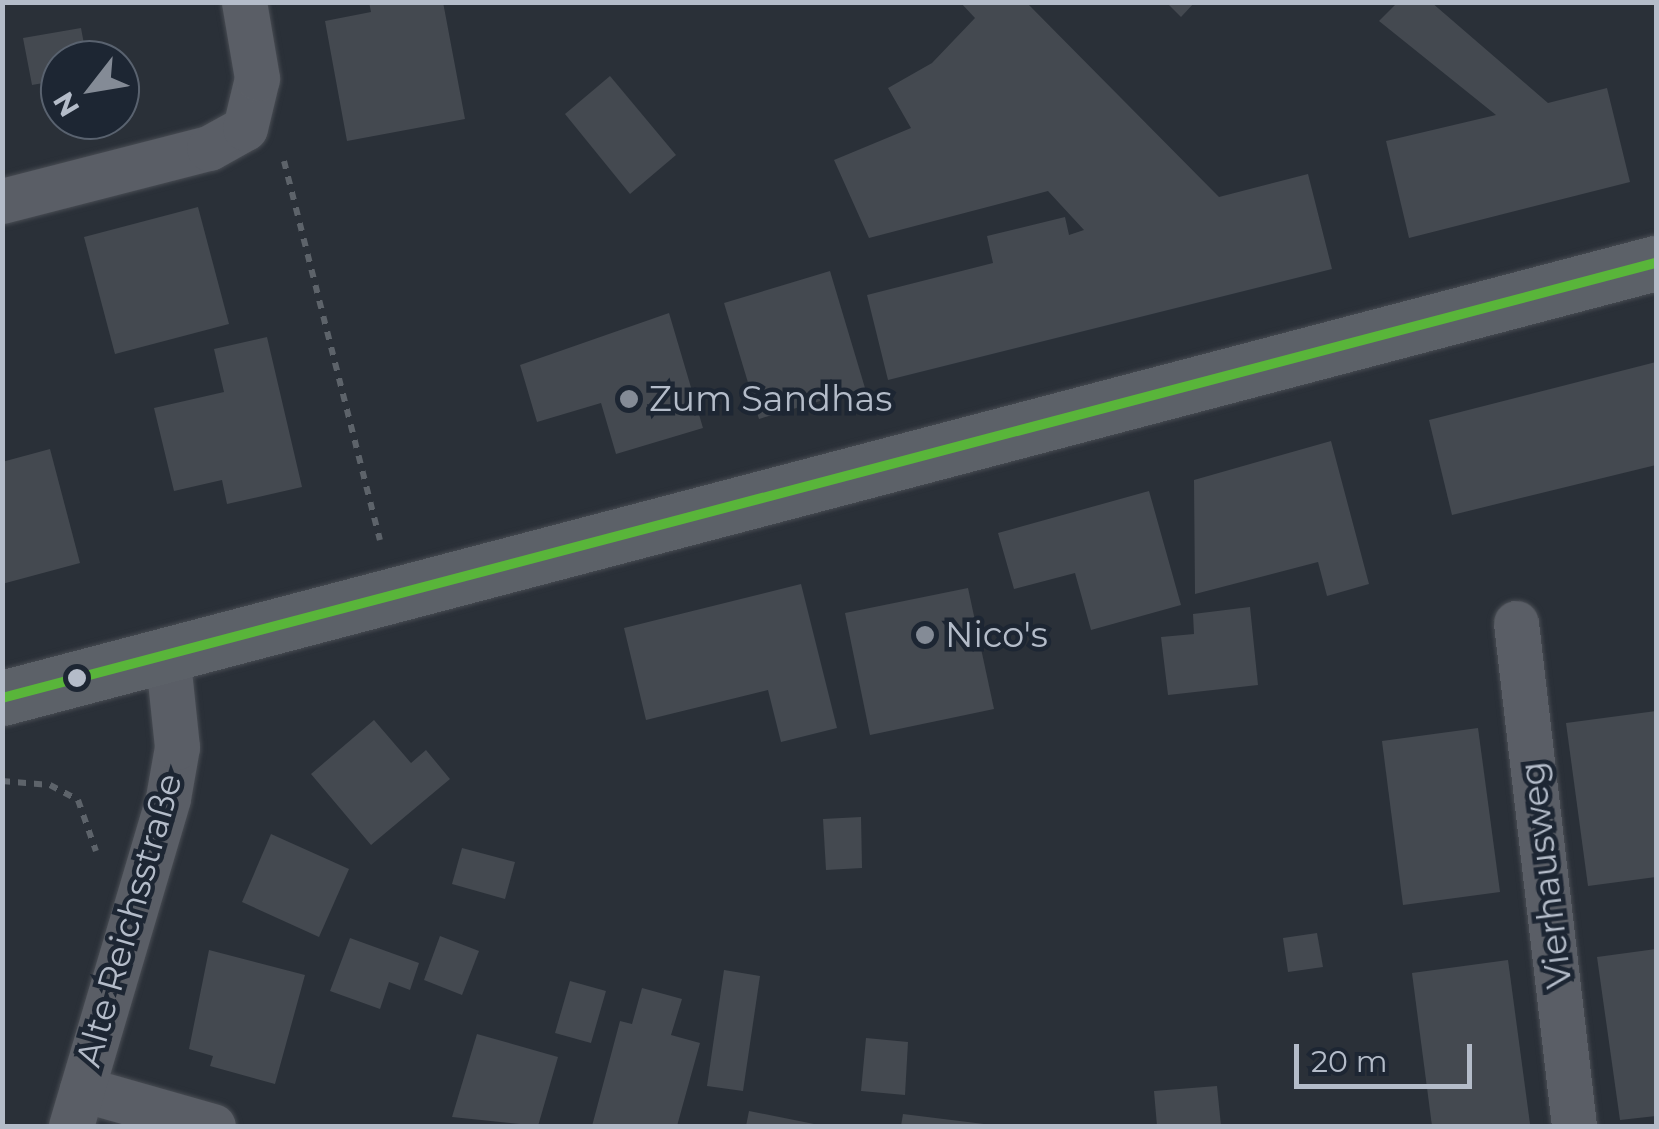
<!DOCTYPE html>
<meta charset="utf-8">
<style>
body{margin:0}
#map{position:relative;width:1659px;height:1129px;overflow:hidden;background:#2a3038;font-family:Montserrat,sans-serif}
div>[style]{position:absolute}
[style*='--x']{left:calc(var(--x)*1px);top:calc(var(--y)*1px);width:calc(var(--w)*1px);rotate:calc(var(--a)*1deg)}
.building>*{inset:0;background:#444950}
.path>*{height:6px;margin-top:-3px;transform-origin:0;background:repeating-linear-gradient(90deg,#5d636a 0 8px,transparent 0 16px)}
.roads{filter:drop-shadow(0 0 2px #484c53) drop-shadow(0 0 2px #484c53)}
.minor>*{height:45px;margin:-22.5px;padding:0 22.5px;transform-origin:22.5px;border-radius:22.5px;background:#5a5e66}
.primary>*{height:55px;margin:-27.5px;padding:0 27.5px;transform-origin:27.5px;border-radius:27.5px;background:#5c6168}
.bus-1>*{height:10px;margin:-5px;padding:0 5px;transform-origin:5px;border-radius:5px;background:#59b53a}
.dots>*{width:28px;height:28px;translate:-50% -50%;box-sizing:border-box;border:5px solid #1d2633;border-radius:50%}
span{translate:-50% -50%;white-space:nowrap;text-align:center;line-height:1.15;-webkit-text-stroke:9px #1d2633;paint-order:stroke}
.poi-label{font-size:35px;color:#b4bcc9}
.left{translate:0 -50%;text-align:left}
.street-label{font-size:35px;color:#b4bcc9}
.frame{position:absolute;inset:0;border:5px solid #b4bcc9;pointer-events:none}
.north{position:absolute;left:40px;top:40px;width:100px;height:100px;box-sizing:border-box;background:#1d2633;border:2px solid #59626f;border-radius:50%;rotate:239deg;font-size:28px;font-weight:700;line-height:40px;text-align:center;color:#b4bcc9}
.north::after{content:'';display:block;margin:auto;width:35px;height:45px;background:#848b96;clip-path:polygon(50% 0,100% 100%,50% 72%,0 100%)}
.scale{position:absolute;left:1294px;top:1044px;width:178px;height:45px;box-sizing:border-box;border:5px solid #b4bcc9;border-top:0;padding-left:12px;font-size:30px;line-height:35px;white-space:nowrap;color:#b4bcc9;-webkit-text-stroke:8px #1d2633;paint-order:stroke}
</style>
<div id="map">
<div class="building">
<div style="clip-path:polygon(369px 2px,443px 2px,465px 119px,347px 141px,325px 21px,371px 12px)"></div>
<div style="clip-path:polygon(960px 2px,1026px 2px,1219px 197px,1308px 174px,1332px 269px,888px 380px,867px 295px,993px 263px,987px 236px,1065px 217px,1069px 235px,1084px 230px,1048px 191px,869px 238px,834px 160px,911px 128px,888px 88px,932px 63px,975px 18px)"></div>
<div style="clip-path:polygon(1166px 2px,1195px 2px,1181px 17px)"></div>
<div style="clip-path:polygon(1398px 2px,1431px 2px,1548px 103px,1607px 88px,1630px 182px,1409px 238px,1386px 141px,1496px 115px,1379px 21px)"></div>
<div style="clip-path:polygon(81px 28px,87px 60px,60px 60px,60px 80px,32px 85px,23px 38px)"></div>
<div style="clip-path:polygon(610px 76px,676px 155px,630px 194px,565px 114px)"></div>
<div style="clip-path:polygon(198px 207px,229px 324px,115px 354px,84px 237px)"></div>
<div style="clip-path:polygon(830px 271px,865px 388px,759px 419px,724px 303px)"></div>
<div style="clip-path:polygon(669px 313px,703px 428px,616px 454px,601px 403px,537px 422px,520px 365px)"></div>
<div style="clip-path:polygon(267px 337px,302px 487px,227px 504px,222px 480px,174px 491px,154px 408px,224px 392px,214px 349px)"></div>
<div style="clip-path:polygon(1656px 362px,1656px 465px,1452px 515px,1429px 420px)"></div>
<div style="clip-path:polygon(1331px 441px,1369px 584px,1327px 596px,1318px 562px,1195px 594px,1194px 480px)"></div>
<div style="clip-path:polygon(50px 449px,80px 563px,2px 584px,2px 462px)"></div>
<div style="clip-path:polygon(1149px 491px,1181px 605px,1091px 630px,1075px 573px,1014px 589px,998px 533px)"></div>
<div style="clip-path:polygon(801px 584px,837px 728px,781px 742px,768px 690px,646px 720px,624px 628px)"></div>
<div style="clip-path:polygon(968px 588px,994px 709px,870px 735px,845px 613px)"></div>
<div style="clip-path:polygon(1250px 607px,1258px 685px,1168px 695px,1161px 637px,1194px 634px,1193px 614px)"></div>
<div style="clip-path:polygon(1656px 711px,1656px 877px,1588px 886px,1566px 723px)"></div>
<div style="clip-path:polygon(374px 720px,411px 763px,426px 750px,450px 779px,371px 845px,311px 774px)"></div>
<div style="clip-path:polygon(1478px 728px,1500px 892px,1403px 905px,1382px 741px)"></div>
<div style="clip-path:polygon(861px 817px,862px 868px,826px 870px,823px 819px)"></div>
<div style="clip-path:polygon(271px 834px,349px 869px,319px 937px,242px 902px)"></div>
<div style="clip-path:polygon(462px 848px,515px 862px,505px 899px,452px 884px)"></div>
<div style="clip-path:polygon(1317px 933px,1323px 967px,1288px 972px,1283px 938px)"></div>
<div style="clip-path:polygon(440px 936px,479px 951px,462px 995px,424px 980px)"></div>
<div style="clip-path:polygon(350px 938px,419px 963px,410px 990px,389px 982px,380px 1009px,330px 991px)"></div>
<div style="clip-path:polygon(1656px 949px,1656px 1116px,1620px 1120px,1597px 957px)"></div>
<div style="clip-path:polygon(209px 950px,305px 975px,275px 1084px,210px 1066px,213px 1056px,189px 1049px)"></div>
<div style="clip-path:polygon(1508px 960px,1530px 1124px,1432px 1126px,1412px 973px)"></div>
<div style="clip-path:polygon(724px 970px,760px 976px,743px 1091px,707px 1086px)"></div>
<div style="clip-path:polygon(570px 981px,606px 991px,591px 1043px,555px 1033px)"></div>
<div style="clip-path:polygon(642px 988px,682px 999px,671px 1035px,700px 1043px,677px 1126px,592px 1126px,620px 1021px,632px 1024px)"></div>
<div style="clip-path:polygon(477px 1034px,558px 1057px,538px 1126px,452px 1117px)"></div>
<div style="clip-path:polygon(866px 1038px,908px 1042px,905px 1095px,861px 1091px)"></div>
<div style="clip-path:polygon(1217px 1086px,1221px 1126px,1157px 1126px,1154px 1091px)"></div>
<div style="clip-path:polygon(749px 1111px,819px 1125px,819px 1126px,746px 1126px)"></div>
<div style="clip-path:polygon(903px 1114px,984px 1124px,983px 1126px,901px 1126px)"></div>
</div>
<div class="path">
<div style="--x:284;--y:161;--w:391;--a:75.8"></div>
<div style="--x:2;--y:781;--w:48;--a:4.8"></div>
<div style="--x:50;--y:785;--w:32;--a:28"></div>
<div style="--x:78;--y:800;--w:54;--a:70.6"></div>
</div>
<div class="roads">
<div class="minor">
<div style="--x:2;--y:201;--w:214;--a:-14.4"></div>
<div style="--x:209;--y:148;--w:41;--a:-29.1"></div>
<div style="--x:245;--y:128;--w:51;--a:-76.5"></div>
<div style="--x:257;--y:78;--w:77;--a:-99.7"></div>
<div style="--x:1516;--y:623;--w:506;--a:83.42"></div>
<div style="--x:82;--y:1089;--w:136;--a:15.8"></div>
<div style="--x:71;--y:1126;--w:342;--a:-73.5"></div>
<div style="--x:168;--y:798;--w:52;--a:-80"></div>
<div style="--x:177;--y:747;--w:96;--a:-96"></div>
</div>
<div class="primary">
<div style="--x:2;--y:698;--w:1710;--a:-14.74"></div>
</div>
</div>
<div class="bus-1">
<div style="--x:2;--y:698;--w:1710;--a:-14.74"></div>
</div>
<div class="dots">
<div style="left:629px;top:399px;background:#848b96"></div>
<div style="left:925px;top:635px;background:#848b96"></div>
<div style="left:77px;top:678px;background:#b4bcc9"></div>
</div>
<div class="poi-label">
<span class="left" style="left:649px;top:399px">Zum Sandhas</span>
<span class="left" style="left:945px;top:635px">Nico's</span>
</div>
<div class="street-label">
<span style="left:1546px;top:875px;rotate:-97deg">Vierhausweg</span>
<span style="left:129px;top:920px;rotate:-74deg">Alte Reichsstraße</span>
</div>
<div class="frame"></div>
<div class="north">N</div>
<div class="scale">20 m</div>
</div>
